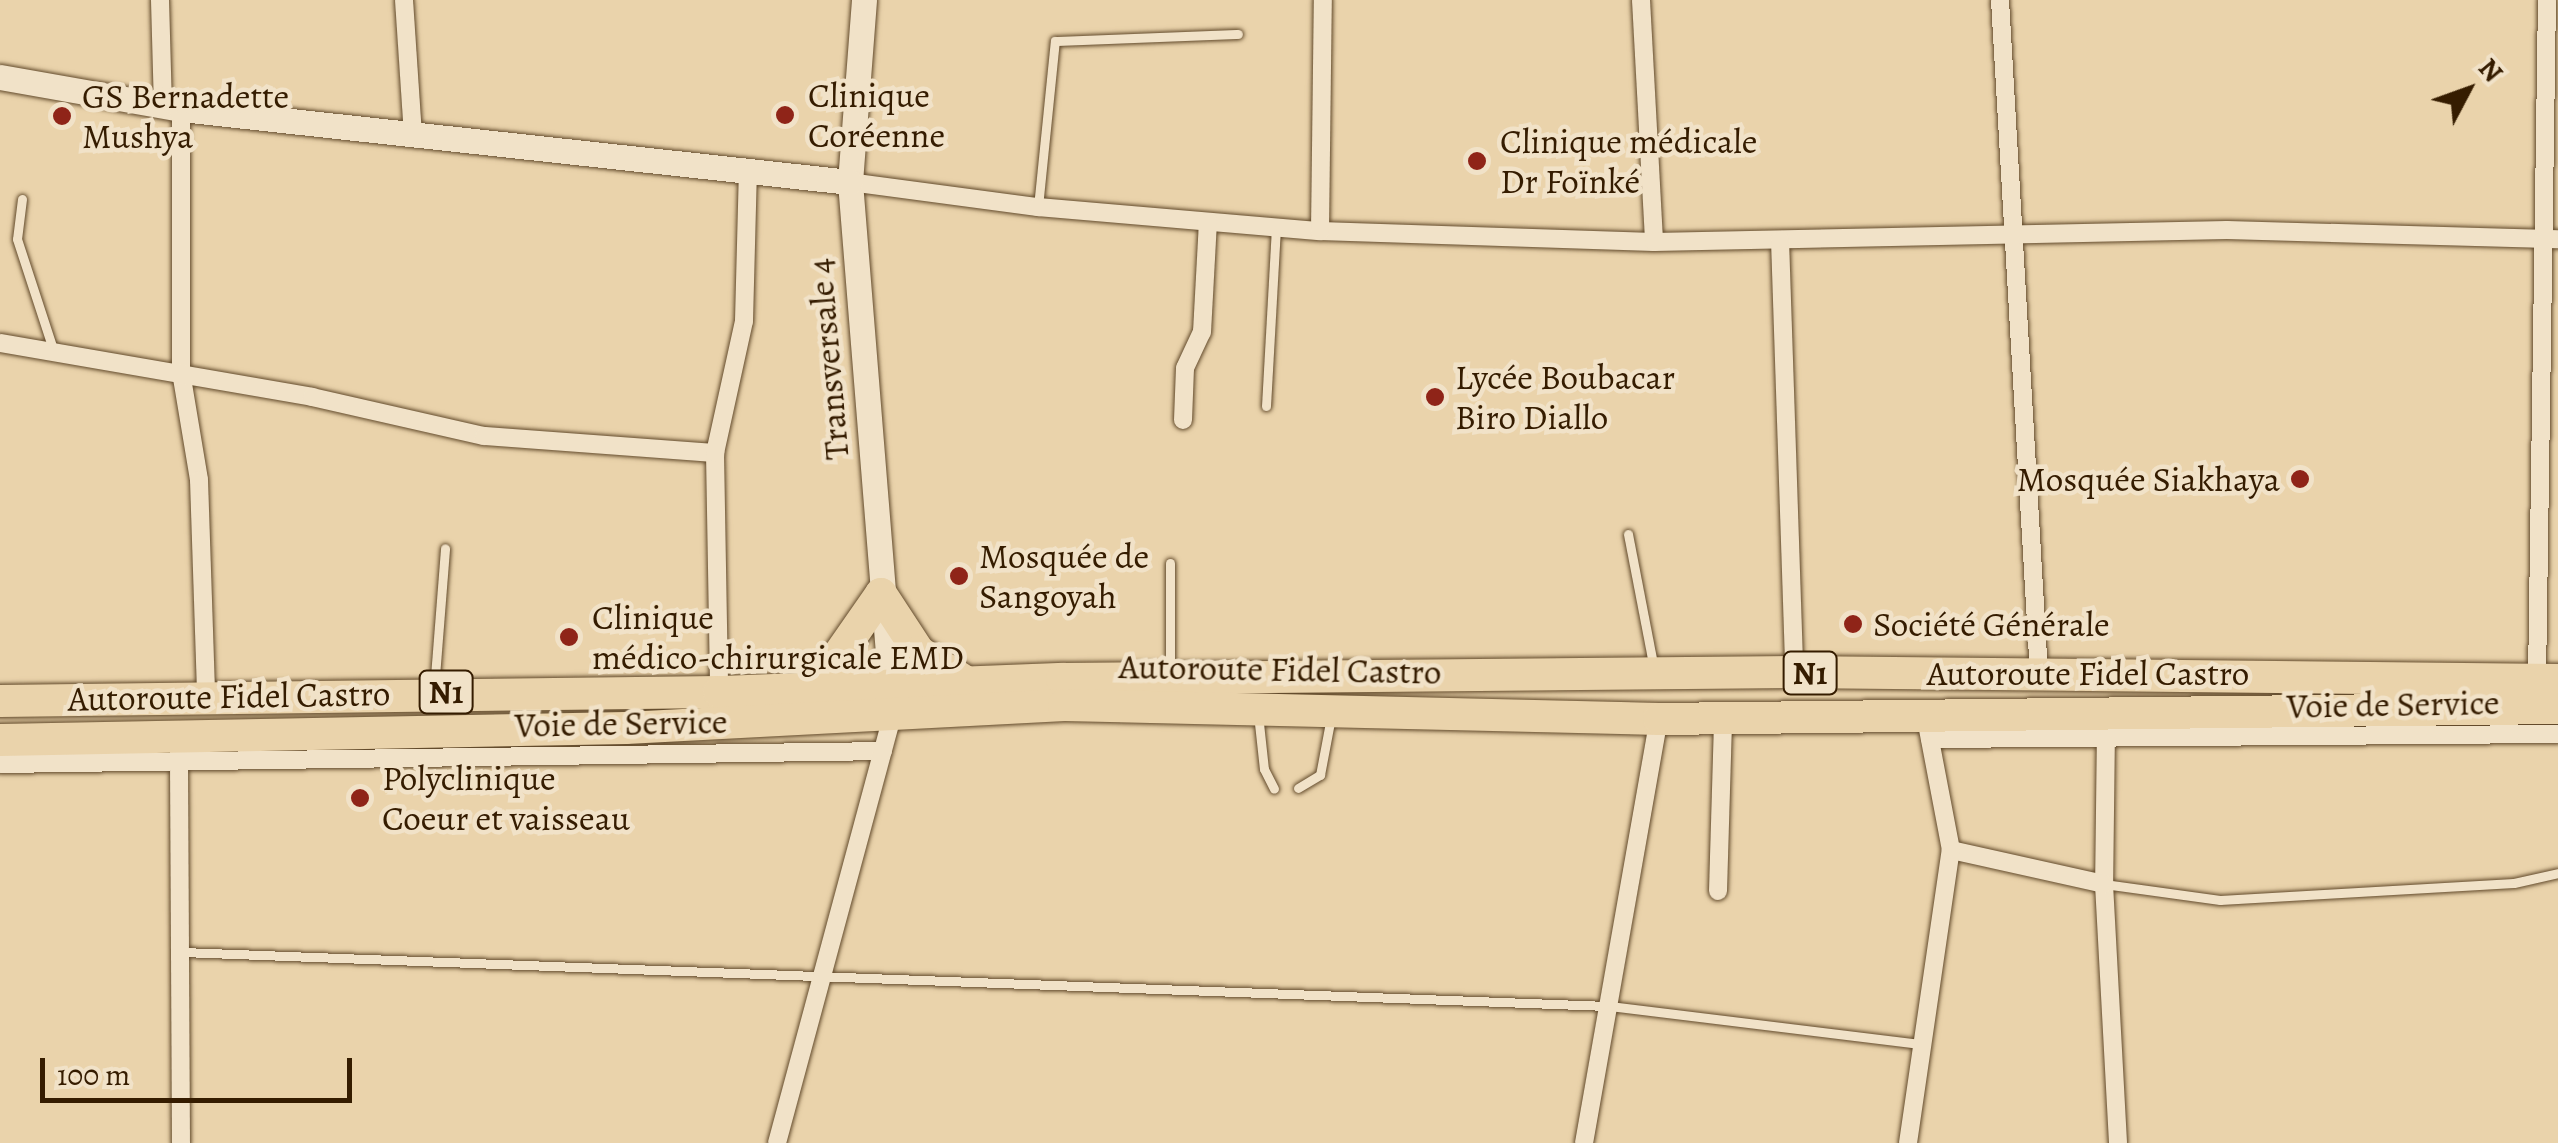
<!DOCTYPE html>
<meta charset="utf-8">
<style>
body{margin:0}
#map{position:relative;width:2558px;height:1143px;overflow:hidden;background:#ead3ab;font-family:Alegreya,serif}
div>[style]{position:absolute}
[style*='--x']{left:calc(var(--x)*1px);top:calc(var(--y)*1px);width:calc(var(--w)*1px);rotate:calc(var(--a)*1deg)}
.roads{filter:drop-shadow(0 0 2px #624a2b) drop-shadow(0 0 2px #624a2b)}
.lane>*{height:9px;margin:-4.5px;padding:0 4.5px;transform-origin:4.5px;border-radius:4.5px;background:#f1e2c8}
.street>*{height:18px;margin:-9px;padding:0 9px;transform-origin:9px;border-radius:9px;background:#f1e2c8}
.secondary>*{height:25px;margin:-12.5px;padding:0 12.5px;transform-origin:12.5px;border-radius:12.5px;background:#f1e2c8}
.highway>*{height:32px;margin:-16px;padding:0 16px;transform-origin:16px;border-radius:16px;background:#ead3ab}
.dots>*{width:28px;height:28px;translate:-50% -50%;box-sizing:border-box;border:5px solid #f1e2c8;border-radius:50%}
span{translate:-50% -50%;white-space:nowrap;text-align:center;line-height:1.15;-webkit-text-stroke:9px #f1e2c8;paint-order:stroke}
.shield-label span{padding:2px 8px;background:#f1e2c8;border:2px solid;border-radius:8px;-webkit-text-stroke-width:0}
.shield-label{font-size:32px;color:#351c00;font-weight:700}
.poi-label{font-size:35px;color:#351c00}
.left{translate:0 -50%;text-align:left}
.right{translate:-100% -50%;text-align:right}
.street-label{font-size:35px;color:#351c00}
.north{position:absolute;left:2418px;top:40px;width:100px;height:100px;-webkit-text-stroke:8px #f1e2c8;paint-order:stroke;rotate:49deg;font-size:28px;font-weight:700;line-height:40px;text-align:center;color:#351c00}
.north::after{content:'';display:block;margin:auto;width:35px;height:45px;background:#351c00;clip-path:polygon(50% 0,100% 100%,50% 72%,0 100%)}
.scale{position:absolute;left:40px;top:1058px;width:312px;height:45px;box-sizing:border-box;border:5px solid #351c00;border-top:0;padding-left:12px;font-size:30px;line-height:35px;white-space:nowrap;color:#351c00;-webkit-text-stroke:8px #f1e2c8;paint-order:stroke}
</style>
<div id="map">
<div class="roads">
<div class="lane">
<div style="--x:22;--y:199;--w:40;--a:97.1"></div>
<div style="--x:17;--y:239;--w:116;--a:71.9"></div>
<div style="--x:1038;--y:207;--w:167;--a:-84.2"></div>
<div style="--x:1055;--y:41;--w:183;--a:-2.2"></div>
<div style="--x:1266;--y:406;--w:178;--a:-86.8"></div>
<div style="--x:1628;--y:534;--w:137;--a:79.1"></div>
<div style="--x:1170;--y:671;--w:108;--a:-90"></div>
<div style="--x:434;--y:689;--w:141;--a:-85.5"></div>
<div style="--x:1258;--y:714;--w:55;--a:83.8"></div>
<div style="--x:1264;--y:769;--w:22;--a:63"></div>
<div style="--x:1298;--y:788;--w:26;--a:-31"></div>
<div style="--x:1320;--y:775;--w:59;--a:-79.3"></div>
<div style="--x:2104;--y:884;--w:117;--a:7.9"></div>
<div style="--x:2220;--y:900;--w:294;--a:-3.3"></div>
<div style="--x:2514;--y:883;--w:45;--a:-12.8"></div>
<div style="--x:182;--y:952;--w:1429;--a:2.17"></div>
<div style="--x:1610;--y:1006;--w:312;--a:7"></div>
</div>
<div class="street">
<div style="--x:160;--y:0;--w:106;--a:88.4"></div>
<div style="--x:404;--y:0;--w:136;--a:86.2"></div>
<div style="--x:1641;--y:0;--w:242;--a:86.9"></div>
<div style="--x:2000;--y:0;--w:676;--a:86.69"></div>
<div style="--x:181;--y:109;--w:263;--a:90"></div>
<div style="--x:181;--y:372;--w:109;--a:80.5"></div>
<div style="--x:199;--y:480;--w:216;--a:88.1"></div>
<div style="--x:850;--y:182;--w:190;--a:7.6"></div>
<div style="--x:1038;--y:207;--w:283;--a:4.9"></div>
<div style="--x:1320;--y:231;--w:334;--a:1.9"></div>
<div style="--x:1654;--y:242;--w:573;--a:-1.2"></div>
<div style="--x:2227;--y:230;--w:331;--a:1.6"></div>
<div style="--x:1320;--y:231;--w:231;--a:-89.3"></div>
<div style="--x:1780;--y:240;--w:432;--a:88.1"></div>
<div style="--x:0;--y:343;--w:317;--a:9.8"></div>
<div style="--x:312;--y:397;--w:176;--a:12.8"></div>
<div style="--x:484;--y:436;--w:232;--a:4.2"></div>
<div style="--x:715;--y:453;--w:239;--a:89"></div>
<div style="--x:1183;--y:420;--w:52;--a:-87.8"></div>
<div style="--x:1185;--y:368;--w:40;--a:-65"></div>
<div style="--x:1202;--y:332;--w:110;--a:-86.9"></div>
<div style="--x:715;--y:453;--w:135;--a:-77.6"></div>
<div style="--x:744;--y:321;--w:150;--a:-88.5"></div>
<div style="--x:2537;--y:680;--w:680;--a:-89.16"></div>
<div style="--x:2106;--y:729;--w:155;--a:90.7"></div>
<div style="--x:2104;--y:884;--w:259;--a:86.9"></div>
<div style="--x:1930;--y:739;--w:628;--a:-0.46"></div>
<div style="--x:179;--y:762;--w:381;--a:89.7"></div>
<div style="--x:0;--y:764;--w:883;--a:-0.84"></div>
<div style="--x:1951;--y:850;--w:157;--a:12.5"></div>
<div style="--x:1718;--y:891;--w:173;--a:-88.3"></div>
<div style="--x:777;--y:1143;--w:446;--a:-74.9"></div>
<div style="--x:1584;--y:1143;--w:431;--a:-80"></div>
<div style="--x:1908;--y:1143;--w:296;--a:-81.7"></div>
<div style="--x:1951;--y:850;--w:123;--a:-100.8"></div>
</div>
<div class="secondary">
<div style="--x:864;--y:0;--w:183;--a:94.4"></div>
<div style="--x:850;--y:182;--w:523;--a:85.39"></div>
<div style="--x:0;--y:77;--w:184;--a:10"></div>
<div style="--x:181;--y:109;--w:673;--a:6.23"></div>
</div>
<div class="highway">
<div style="--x:817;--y:686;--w:112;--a:-55.2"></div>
<div style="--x:881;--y:594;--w:69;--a:56.8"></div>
<div style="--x:919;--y:652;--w:52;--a:32.5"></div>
<div style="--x:0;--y:701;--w:719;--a:-0.72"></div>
<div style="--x:719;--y:692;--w:343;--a:-2.2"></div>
<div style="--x:1062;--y:679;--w:732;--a:-0.55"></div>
<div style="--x:1794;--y:672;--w:764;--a:0.6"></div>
<div style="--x:0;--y:740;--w:626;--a:-1.1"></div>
<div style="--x:626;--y:728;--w:439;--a:-3"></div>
<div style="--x:1064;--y:705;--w:595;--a:1.35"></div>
<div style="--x:1659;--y:719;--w:899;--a:-0.7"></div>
</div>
</div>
<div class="dots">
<div style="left:785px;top:115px;background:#8f2418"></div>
<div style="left:62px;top:116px;background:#8f2418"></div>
<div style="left:1477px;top:161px;background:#8f2418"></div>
<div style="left:1435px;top:397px;background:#8f2418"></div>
<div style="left:2300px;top:479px;background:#8f2418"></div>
<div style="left:959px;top:576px;background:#8f2418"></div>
<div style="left:1853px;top:624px;background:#8f2418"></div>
<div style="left:569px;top:637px;background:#8f2418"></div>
<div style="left:360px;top:798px;background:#8f2418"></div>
</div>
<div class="shield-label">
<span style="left:1810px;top:673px">N1</span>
<span style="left:446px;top:692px">N1</span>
</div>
<div class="poi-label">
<span class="left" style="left:808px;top:115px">Clinique<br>Coréenne</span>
<span class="left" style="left:82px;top:116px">GS Bernadette<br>Mushya</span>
<span class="left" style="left:1500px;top:161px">Clinique médicale<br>Dr Foïnké</span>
<span class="left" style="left:1455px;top:397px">Lycée Boubacar<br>Biro Diallo</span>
<span class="right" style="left:2280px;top:479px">Mosquée Siakhaya</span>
<span class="left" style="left:979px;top:576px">Mosquée de<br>Sangoyah</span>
<span class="left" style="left:592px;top:637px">Clinique<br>médico-chirurgicale EMD</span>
<span class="left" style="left:1873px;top:624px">Société Générale</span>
<span class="left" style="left:382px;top:798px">Polyclinique<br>Coeur et vaisseau</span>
</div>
<div class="street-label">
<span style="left:828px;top:359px;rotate:-95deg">Transversale 4</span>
<span style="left:1280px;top:669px;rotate:1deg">Autoroute Fidel Castro</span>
<span style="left:2088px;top:673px">Autoroute Fidel Castro</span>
<span style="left:229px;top:696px;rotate:-1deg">Autoroute Fidel Castro</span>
<span style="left:2393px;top:704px;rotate:-1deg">Voie de Service</span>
<span style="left:621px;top:723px;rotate:-1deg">Voie de Service</span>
</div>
<div class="north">N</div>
<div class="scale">100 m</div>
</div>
